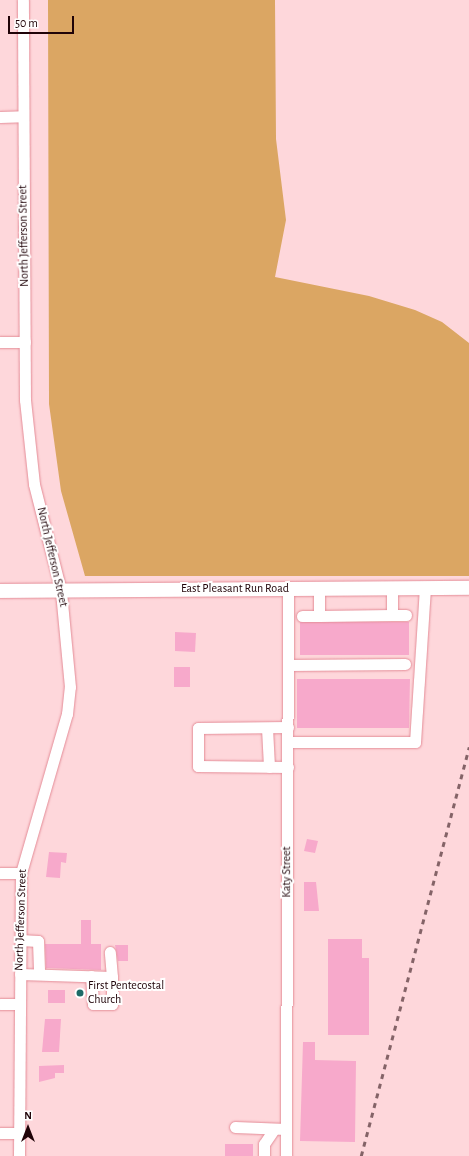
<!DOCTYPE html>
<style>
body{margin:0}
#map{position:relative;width:469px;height:1156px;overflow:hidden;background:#fed7db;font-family:"Alegreya Sans",sans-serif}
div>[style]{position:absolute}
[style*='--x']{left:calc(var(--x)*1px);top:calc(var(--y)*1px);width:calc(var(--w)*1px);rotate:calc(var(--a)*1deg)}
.green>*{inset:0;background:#dba663}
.building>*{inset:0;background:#f7a9cb}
.roads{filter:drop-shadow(0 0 1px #e48c97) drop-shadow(0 0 1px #e48c97)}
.minor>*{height:11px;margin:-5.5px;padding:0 5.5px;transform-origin:5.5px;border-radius:5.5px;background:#fff}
.major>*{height:14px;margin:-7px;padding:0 7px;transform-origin:7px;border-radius:7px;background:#fff}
.rail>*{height:2.5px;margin-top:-1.25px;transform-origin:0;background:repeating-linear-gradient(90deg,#846367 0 5px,transparent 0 10px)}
.dots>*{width:11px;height:11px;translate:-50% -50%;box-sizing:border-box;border:2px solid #fff;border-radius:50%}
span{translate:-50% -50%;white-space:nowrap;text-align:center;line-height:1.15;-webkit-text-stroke:4px #fff;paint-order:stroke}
.street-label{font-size:12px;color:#1f0308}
.poi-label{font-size:12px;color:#1f0308}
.left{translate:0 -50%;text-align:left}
.north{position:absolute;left:8px;top:1108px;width:40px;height:40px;-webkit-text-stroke:3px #fff;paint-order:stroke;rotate:0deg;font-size:11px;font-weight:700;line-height:16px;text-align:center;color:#1f0308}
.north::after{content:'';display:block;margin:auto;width:14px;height:18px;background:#1f0308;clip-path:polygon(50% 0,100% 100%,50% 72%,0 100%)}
.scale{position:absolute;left:8px;top:16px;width:66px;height:18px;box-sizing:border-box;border:2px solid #1f0308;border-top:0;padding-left:5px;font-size:12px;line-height:14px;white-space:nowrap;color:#1f0308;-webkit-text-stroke:3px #fff;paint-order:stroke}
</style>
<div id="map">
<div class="green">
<div style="clip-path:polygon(48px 0,275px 0,276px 139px,286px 220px,275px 277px,369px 296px,415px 310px,442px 322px,469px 343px,469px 576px,85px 576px,61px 491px,49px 404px)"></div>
</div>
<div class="building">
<div style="clip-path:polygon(300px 622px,409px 622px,409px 655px,300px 655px)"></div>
<div style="clip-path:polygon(175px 632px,196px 633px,195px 652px,175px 651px)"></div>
<div style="clip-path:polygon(174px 667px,190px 667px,190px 687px,174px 687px)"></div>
<div style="clip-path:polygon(297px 679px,410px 679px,409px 728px,297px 728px)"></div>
<div style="clip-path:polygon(307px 839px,318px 841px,315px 853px,304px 851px)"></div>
<div style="clip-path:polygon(49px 852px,67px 853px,66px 863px,61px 862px,60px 878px,46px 877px)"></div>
<div style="clip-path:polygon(304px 882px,316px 882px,319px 911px,304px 911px)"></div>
<div style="clip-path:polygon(81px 920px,91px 920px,91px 944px,101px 944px,101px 970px,46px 968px,45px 944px,81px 944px)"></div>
<div style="clip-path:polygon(328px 939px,362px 939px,362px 958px,369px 958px,369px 1035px,328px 1035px)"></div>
<div style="clip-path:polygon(115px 945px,128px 945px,128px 961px,118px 961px)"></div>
<div style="clip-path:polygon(48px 990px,65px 990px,65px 1003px,48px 1003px)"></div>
<div style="clip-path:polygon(45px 1019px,61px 1019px,59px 1052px,42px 1052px)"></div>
<div style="clip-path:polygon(303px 1042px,315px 1042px,315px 1060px,356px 1061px,355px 1142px,300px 1141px)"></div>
<div style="clip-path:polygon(64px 1065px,64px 1073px,55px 1073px,55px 1078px,39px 1082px,39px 1066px)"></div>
<div style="clip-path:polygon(225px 1144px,253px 1144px,253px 1156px,225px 1156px)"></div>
</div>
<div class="roads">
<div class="minor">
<div style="--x:0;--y:117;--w:23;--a:-2"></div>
<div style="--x:0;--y:342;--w:25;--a:0"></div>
<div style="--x:319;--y:589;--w:27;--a:90"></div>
<div style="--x:319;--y:616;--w:73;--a:-0.8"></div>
<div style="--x:392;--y:615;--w:27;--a:-90"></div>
<div style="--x:392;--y:615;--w:14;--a:0"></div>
<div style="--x:302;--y:616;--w:17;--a:0"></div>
<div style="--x:288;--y:665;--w:117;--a:-0.5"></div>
<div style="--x:267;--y:728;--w:39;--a:87"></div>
<div style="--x:288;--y:742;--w:127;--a:0"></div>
<div style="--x:415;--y:742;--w:154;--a:-86.3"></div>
<div style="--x:288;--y:767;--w:90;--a:-179.4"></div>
<div style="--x:198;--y:766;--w:38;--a:-90"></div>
<div style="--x:198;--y:728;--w:90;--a:-0.6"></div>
<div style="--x:0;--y:873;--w:21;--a:0"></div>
<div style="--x:20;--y:940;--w:18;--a:3"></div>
<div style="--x:38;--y:941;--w:33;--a:88"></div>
<div style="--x:20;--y:974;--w:92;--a:1.9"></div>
<div style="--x:112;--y:977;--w:25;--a:-95"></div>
<div style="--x:91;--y:976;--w:28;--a:86"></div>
<div style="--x:93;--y:1004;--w:19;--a:0"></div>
<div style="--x:112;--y:1004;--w:27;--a:-90"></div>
<div style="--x:0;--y:1004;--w:19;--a:0"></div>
<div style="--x:235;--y:1127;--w:51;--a:2.2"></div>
<div style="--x:0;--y:1133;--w:19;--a:0"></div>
<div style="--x:19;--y:1156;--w:283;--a:-89.6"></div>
<div style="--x:21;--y:873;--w:166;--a:-73.9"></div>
<div style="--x:67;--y:714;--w:27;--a:-84"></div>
<div style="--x:70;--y:687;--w:96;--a:-95.4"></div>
<div style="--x:61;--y:591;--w:110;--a:-104.2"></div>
<div style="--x:34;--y:484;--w:84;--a:-96.1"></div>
<div style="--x:25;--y:400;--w:400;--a:-90.3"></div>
<div style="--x:264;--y:1156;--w:12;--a:-90"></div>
<div style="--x:264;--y:1144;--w:18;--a:-56"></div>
<div style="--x:286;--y:1156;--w:567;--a:-89.8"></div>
</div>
<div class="major">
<div style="--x:0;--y:591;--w:469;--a:-0.4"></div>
</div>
</div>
<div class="rail">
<div style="--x:361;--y:1156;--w:423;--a:-75.2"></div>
</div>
<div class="dots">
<div style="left:80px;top:993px;background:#1e6a67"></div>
</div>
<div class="street-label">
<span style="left:24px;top:236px;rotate:-91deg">North Jefferson Street</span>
<span style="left:52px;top:557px;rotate:77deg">North Jefferson Street</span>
<span style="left:235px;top:589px">East Pleasant Run Road</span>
<span style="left:287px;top:872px;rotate:-90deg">Katy Street</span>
<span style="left:21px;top:920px;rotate:-88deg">North Jefferson Street</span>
</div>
<div class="poi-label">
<span class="left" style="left:88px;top:993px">First Pentecostal<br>Church</span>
</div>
<div class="north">N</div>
<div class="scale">50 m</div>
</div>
